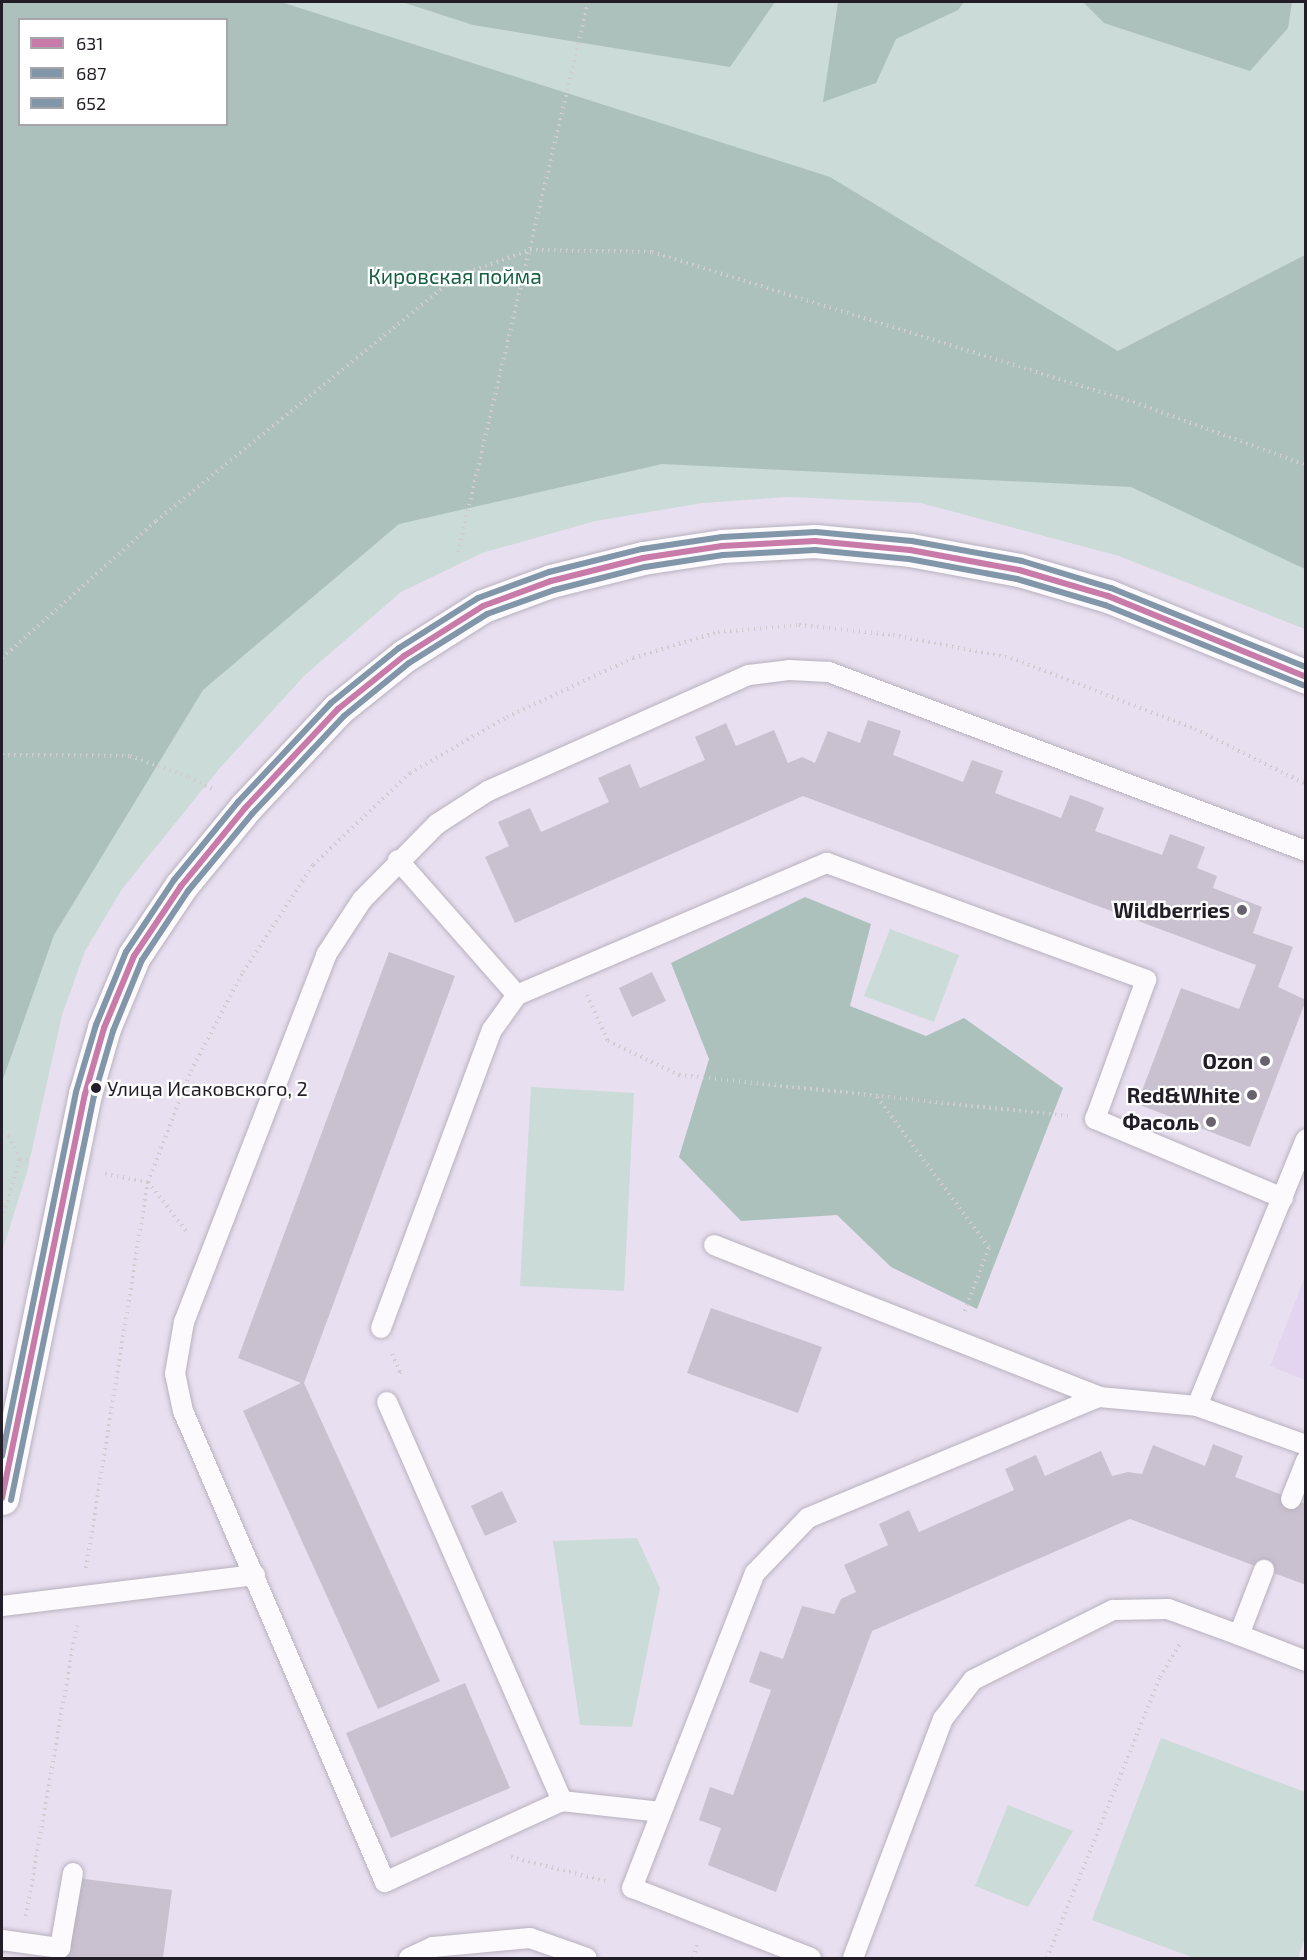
<!DOCTYPE html>
<meta charset="utf-8">
<style>
body{margin:0}
#map{position:relative;width:1307px;height:1960px;overflow:hidden;background:#e8dff0;font-family:"Exo 2",sans-serif}
div>[style]{position:absolute}
[style*='--x']{left:calc(var(--x)*1px);top:calc(var(--y)*1px);width:calc(var(--w)*1px);rotate:calc(var(--a)*1deg)}
.built>*{inset:0;background:#e3d4ef}
.green>*{inset:0;background:#cbdbd7}
.forest>*{inset:0;background:#adc1bc}
.building>*{inset:0;background:#c9c1d0}
.path>*{height:4px;margin-top:-2px;transform-origin:0;background:repeating-linear-gradient(90deg,#cfcdd1 0 1.5px,transparent 0 6px)}
.roads{filter:drop-shadow(0 0 2px #b8b1be) drop-shadow(0 0 2px #b8b1be)}
.service>*{height:20px;margin:-10px;padding:0 10px;transform-origin:10px;border-radius:10px;background:#fcfafd}
.tertiary>*{height:33px;margin:-16.5px;padding:0 16.5px;transform-origin:16.5px;border-radius:16.5px;background:#fcfafd}
.bus-1>*{height:6px;margin:-3px;padding:0 3px;transform-origin:3px;border-radius:3px;background:#c87ba8}
.bus-2>*{height:6px;margin:-3px;padding:0 3px;transform-origin:3px;border-radius:3px;background:#8296a9}
.bus-3>*{height:6px;margin:-3px;padding:0 3px;transform-origin:3px;border-radius:3px;background:#8296a9}
.dots>*{width:16px;height:16px;translate:-50% -50%;box-sizing:border-box;border:3px solid #fff;border-radius:50%}
span{translate:-50% -50%;white-space:nowrap;text-align:center;line-height:1.15;-webkit-text-stroke:4.5px #fff;paint-order:stroke}
.bus-label{font-size:20px;color:#231d28}
.left{translate:0 -50%;text-align:left}
.park-label{font-size:21px;color:#166040}
.poi-label{font-size:21px;color:#231d28;font-weight:700}
.right{translate:-100% -50%;text-align:right}
.frame{position:absolute;inset:0;border:3px solid #231d28;pointer-events:none}
.legend{position:absolute;left:18px;top:18px;width:210px;height:108px;box-sizing:border-box;background:#fff;border:2px solid #a7a5a9;margin:0;padding:8px 10px;list-style:none;font-size:18px;color:#231d28}
.legend li{display:flex;align-items:center;gap:12px;height:30px}
.legend b{width:30px;border:2px solid #a7a5a9}
</style>
<div id="map">
<div class="built">
<div style="clip-path:polygon(1305px 1277px,1305px 1380px,1270px 1366px)"></div>
</div>
<div class="green">
<div style="clip-path:polygon(evenodd,2px 2px,1305px 2px,1305px 629px,1119px 556px,921px 503px,788px 497px,702px 503px,595px 521px,482px 553px,401px 592px,305px 675px,219px 769px,122px 889px,85px 951px,62px 1015px,27px 1172px,2px 1252px,2px 2px,20px 20px,226px 20px,226px 124px,20px 124px,20px 20px)"></div>
<div style="clip-path:polygon(890px 929px,959px 955px,934px 1022px,864px 996px)"></div>
<div style="clip-path:polygon(531px 1087px,634px 1093px,624px 1291px,520px 1286px)"></div>
<div style="clip-path:polygon(637px 1538px,660px 1588px,632px 1727px,580px 1725px,553px 1541px)"></div>
<div style="clip-path:polygon(1161px 1738px,1305px 1792px,1305px 1938px,1298px 1958px,1194px 1958px,1092px 1920px)"></div>
<div style="clip-path:polygon(1008px 1805px,1073px 1831px,1028px 1907px,975px 1886px)"></div>
</div>
<div class="forest">
<div style="clip-path:polygon(evenodd,2px 2px,281px 2px,830px 177px,1118px 351px,1305px 255px,1305px 569px,1131px 487px,662px 464px,399px 524px,203px 690px,54px 935px,2px 1082px,2px 2px,20px 20px,226px 20px,226px 124px,20px 124px,20px 20px)"></div>
<div style="clip-path:polygon(402px 2px,775px 2px,730px 67px,473px 25px)"></div>
<div style="clip-path:polygon(838px 2px,964px 2px,958px 10px,896px 39px,876px 83px,823px 102px)"></div>
<div style="clip-path:polygon(1083px 2px,1292px 2px,1288px 28px,1250px 71px,1104px 23px)"></div>
<div style="clip-path:polygon(805px 897px,871px 924px,850px 1006px,926px 1036px,964px 1018px,1063px 1088px,977px 1309px,891px 1267px,837px 1215px,741px 1221px,679px 1157px,709px 1059px,671px 963px)"></div>
</div>
<div class="building">
<div style="clip-path:polygon(868px 720px,901px 731px,893px 755px,963px 782px,972px 760px,986px 765px,1003px 771px,995px 793px,1061px 818px,1070px 795px,1087px 801px,1104px 808px,1095px 831px,1162px 855px,1170px 834px,1205px 847px,1197px 868px,1217px 876px,1213px 888px,1262px 907px,1253px 933px,1293px 947px,1278px 987px,1306px 1000px,1250px 1147px,1137px 1104px,1181px 988px,1239px 1009px,1256px 965px,803px 796px,515px 923px,485px 857px,509px 846px,498px 822px,530px 808px,541px 832px,609px 802px,598px 778px,630px 764px,640px 788px,705px 760px,695px 737px,726px 723px,736px 746px,774px 730px,788px 763px,802px 757px,815px 763px,828px 731px,860px 743px)"></div>
<div style="clip-path:polygon(389px 952px,455px 976px,304px 1383px,440px 1681px,378px 1709px,243px 1411px,301px 1383px,238px 1358px)"></div>
<div style="clip-path:polygon(652px 972px,666px 1001px,632px 1017px,619px 988px)"></div>
<div style="clip-path:polygon(711px 1308px,822px 1347px,798px 1413px,687px 1373px)"></div>
<div style="clip-path:polygon(1213px 1444px,1243px 1456px,1235px 1477px,1306px 1504px,1306px 1585px,1130px 1519px,872px 1631px,776px 1892px,708px 1865px,721px 1828px,699px 1820px,710px 1787px,733px 1795px,771px 1690px,749px 1682px,760px 1651px,783px 1659px,802px 1606px,834px 1614px,841px 1599px,856px 1592px,844px 1565px,888px 1545px,879px 1524px,909px 1510px,919px 1532px,1014px 1490px,1005px 1469px,1036px 1455px,1045px 1476px,1101px 1451px,1112px 1476px,1128px 1472px,1142px 1474px,1153px 1445px,1205px 1466px)"></div>
<div style="clip-path:polygon(502px 1491px,517px 1522px,485px 1536px,471px 1506px)"></div>
<div style="clip-path:polygon(465px 1683px,510px 1788px,391px 1838px,346px 1733px)"></div>
<div style="clip-path:polygon(77px 1878px,172px 1890px,163px 1958px,66px 1958px)"></div>
</div>
<div class="path">
<div style="--x:458;--y:552;--w:565;--a:-76.7"></div>
<div style="--x:2;--y:658;--w:206;--a:-41.7"></div>
<div style="--x:156;--y:521;--w:388;--a:-39.1"></div>
<div style="--x:457;--y:276;--w:77;--a:-19.6"></div>
<div style="--x:530;--y:250;--w:122;--a:0.9"></div>
<div style="--x:652;--y:252;--w:510;--a:17.33"></div>
<div style="--x:1139;--y:404;--w:178;--a:20.1"></div>
<div style="--x:2;--y:755;--w:128;--a:0.4"></div>
<div style="--x:130;--y:756;--w:63;--a:19.6"></div>
<div style="--x:189;--y:777;--w:30;--a:27"></div>
<div style="--x:587;--y:995;--w:51;--a:65.5"></div>
<div style="--x:608;--y:1041;--w:79;--a:25.6"></div>
<div style="--x:679;--y:1075;--w:391;--a:6"></div>
<div style="--x:877;--y:1097;--w:188;--a:53.4"></div>
<div style="--x:989;--y:1248;--w:72;--a:111.2"></div>
<div style="--x:2;--y:1133;--w:8;--a:23"></div>
<div style="--x:9;--y:1136;--w:26;--a:65"></div>
<div style="--x:20;--y:1160;--w:61;--a:107.2"></div>
<div style="--x:20;--y:1160;--w:9;--a:6"></div>
<div style="--x:105;--y:1174;--w:44;--a:10.5"></div>
<div style="--x:148;--y:1182;--w:65;--a:51.9"></div>
<div style="--x:392;--y:1354;--w:20;--a:66"></div>
<div style="--x:400;--y:1372;--w:5;--a:112"></div>
<div style="--x:86;--y:1568;--w:391;--a:-80.9"></div>
<div style="--x:148;--y:1182;--w:119;--a:-68.8"></div>
<div style="--x:191;--y:1071;--w:112;--a:-62.3"></div>
<div style="--x:243;--y:972;--w:128;--a:-56.8"></div>
<div style="--x:313;--y:865;--w:134;--a:-43.5"></div>
<div style="--x:410;--y:773;--w:112;--a:-30"></div>
<div style="--x:507;--y:717;--w:139;--a:-25.1"></div>
<div style="--x:633;--y:658;--w:89;--a:-17"></div>
<div style="--x:718;--y:632;--w:81;--a:-4.9"></div>
<div style="--x:799;--y:625;--w:95;--a:6.1"></div>
<div style="--x:893;--y:635;--w:120;--a:11"></div>
<div style="--x:1011;--y:658;--w:197;--a:21.1"></div>
<div style="--x:1195;--y:729;--w:124;--a:26.4"></div>
<div style="--x:511;--y:1857;--w:97;--a:14.3"></div>
<div style="--x:26;--y:1916;--w:295;--a:-80.1"></div>
<div style="--x:693;--y:1958;--w:17;--a:-73"></div>
<div style="--x:1047;--y:1958;--w:303;--a:-68.1"></div>
<div style="--x:1160;--y:1677;--w:41;--a:-59"></div>
</div>
<div class="roads">
<div class="service">
<div style="--x:398;--y:860;--w:180;--a:48.6"></div>
<div style="--x:517;--y:995;--w:337;--a:-23.1"></div>
<div style="--x:827;--y:863;--w:340;--a:20.1"></div>
<div style="--x:1146;--y:980;--w:148;--a:110.1"></div>
<div style="--x:1095;--y:1119;--w:204;--a:22.8"></div>
<div style="--x:714;--y:1245;--w:414;--a:21.5"></div>
<div style="--x:381;--y:1328;--w:318;--a:-69.6"></div>
<div style="--x:492;--y:1030;--w:43;--a:-54.5"></div>
<div style="--x:387;--y:1402;--w:436;--a:66.3"></div>
<div style="--x:1197;--y:1406;--w:288;--a:-67.8"></div>
<div style="--x:1291;--y:1499;--w:41;--a:-68.5"></div>
<div style="--x:2;--y:1606;--w:255;--a:-7"></div>
<div style="--x:1239;--y:1635;--w:72;--a:21.2"></div>
<div style="--x:661;--y:1812;--w:100;--a:-173.7"></div>
<div style="--x:562;--y:1801;--w:195;--a:155.4"></div>
<div style="--x:385;--y:1882;--w:512;--a:-113.21"></div>
<div style="--x:183;--y:1411;--w:38;--a:-102"></div>
<div style="--x:175;--y:1374;--w:53;--a:-80.2"></div>
<div style="--x:184;--y:1322;--w:394;--a:-68.8"></div>
<div style="--x:326;--y:955;--w:66;--a:-56.8"></div>
<div style="--x:362;--y:900;--w:107;--a:-45.4"></div>
<div style="--x:437;--y:824;--w:61;--a:-32.9"></div>
<div style="--x:488;--y:791;--w:286;--a:-24"></div>
<div style="--x:749;--y:675;--w:40;--a:-7.1"></div>
<div style="--x:789;--y:670;--w:40;--a:2.9"></div>
<div style="--x:829;--y:672;--w:509;--a:20.57"></div>
<div style="--x:2;--y:1940;--w:59;--a:7.9"></div>
<div style="--x:60;--y:1948;--w:76;--a:-80.2"></div>
<div style="--x:409;--y:1958;--w:26;--a:-25"></div>
<div style="--x:433;--y:1947;--w:97;--a:-5.3"></div>
<div style="--x:530;--y:1938;--w:60;--a:19.3"></div>
<div style="--x:811;--y:1958;--w:192;--a:-158.6"></div>
<div style="--x:632;--y:1888;--w:338;--a:-68.7"></div>
<div style="--x:755;--y:1573;--w:76;--a:-46.1"></div>
<div style="--x:808;--y:1518;--w:315;--a:-22.6"></div>
<div style="--x:1099;--y:1397;--w:98;--a:5.2"></div>
<div style="--x:1197;--y:1406;--w:116;--a:19.7"></div>
<div style="--x:853;--y:1958;--w:255;--a:-69.4"></div>
<div style="--x:943;--y:1719;--w:49;--a:-52.4"></div>
<div style="--x:973;--y:1680;--w:157;--a:-26.6"></div>
<div style="--x:1113;--y:1610;--w:55;--a:-1"></div>
<div style="--x:1168;--y:1609;--w:76;--a:20.1"></div>
<div style="--x:1239;--y:1635;--w:70;--a:-69"></div>
</div>
<div class="tertiary">
<div style="--x:2;--y:1498;--w:412;--a:-78.4"></div>
<div style="--x:85;--y:1094;--w:69;--a:-73.9"></div>
<div style="--x:104;--y:1028;--w:78;--a:-67.4"></div>
<div style="--x:134;--y:956;--w:84;--a:-56.1"></div>
<div style="--x:181;--y:886;--w:101;--a:-50.6"></div>
<div style="--x:245;--y:808;--w:136;--a:-46.8"></div>
<div style="--x:338;--y:709;--w:85;--a:-38.8"></div>
<div style="--x:404;--y:656;--w:93;--a:-32.3"></div>
<div style="--x:483;--y:606;--w:72;--a:-20.2"></div>
<div style="--x:551;--y:581;--w:95;--a:-14"></div>
<div style="--x:643;--y:558;--w:80;--a:-8.6"></div>
<div style="--x:722;--y:546;--w:93;--a:-3.1"></div>
<div style="--x:815;--y:541;--w:95;--a:5.4"></div>
<div style="--x:910;--y:550;--w:111;--a:10.4"></div>
<div style="--x:1019;--y:570;--w:93;--a:16.3"></div>
<div style="--x:1108;--y:596;--w:214;--a:22.2"></div>
</div>
</div>
<div class="bus-1">
<div style="--x:2;--y:1498;--w:412;--a:-78.4"></div>
<div style="--x:85;--y:1094;--w:69;--a:-73.9"></div>
<div style="--x:104;--y:1028;--w:78;--a:-67.4"></div>
<div style="--x:134;--y:956;--w:84;--a:-56.1"></div>
<div style="--x:181;--y:886;--w:101;--a:-50.6"></div>
<div style="--x:245;--y:808;--w:136;--a:-46.8"></div>
<div style="--x:338;--y:709;--w:85;--a:-38.8"></div>
<div style="--x:404;--y:656;--w:93;--a:-32.3"></div>
<div style="--x:483;--y:606;--w:72;--a:-20.2"></div>
<div style="--x:551;--y:581;--w:95;--a:-14"></div>
<div style="--x:643;--y:558;--w:80;--a:-8.6"></div>
<div style="--x:722;--y:546;--w:93;--a:-3.1"></div>
<div style="--x:815;--y:541;--w:95;--a:5.4"></div>
<div style="--x:910;--y:550;--w:111;--a:10.4"></div>
<div style="--x:1019;--y:570;--w:93;--a:16.3"></div>
<div style="--x:1108;--y:596;--w:214;--a:22.2"></div>
</div>
<div class="bus-2">
<div style="--x:11;--y:1500;--w:412;--a:-78.4"></div>
<div style="--x:94;--y:1096;--w:68;--a:-73.7"></div>
<div style="--x:113;--y:1031;--w:77;--a:-67.8"></div>
<div style="--x:142;--y:960;--w:83;--a:-56.3"></div>
<div style="--x:188;--y:891;--w:100;--a:-50.3"></div>
<div style="--x:252;--y:814;--w:134;--a:-46.8"></div>
<div style="--x:344;--y:716;--w:84;--a:-39.2"></div>
<div style="--x:409;--y:663;--w:92;--a:-32.1"></div>
<div style="--x:487;--y:614;--w:71;--a:-19.7"></div>
<div style="--x:554;--y:590;--w:94;--a:-14.2"></div>
<div style="--x:645;--y:567;--w:79;--a:-8.7"></div>
<div style="--x:723;--y:555;--w:92;--a:-3.1"></div>
<div style="--x:815;--y:550;--w:94;--a:5.5"></div>
<div style="--x:909;--y:559;--w:110;--a:10.5"></div>
<div style="--x:1017;--y:579;--w:92;--a:16.5"></div>
<div style="--x:1105;--y:605;--w:214;--a:22"></div>
</div>
<div class="bus-3">
<div style="--x:2;--y:1456;--w:371;--a:-78.5"></div>
<div style="--x:76;--y:1092;--w:70;--a:-73.4"></div>
<div style="--x:96;--y:1025;--w:79;--a:-67.7"></div>
<div style="--x:126;--y:952;--w:87;--a:-56.3"></div>
<div style="--x:174;--y:880;--w:101;--a:-50.6"></div>
<div style="--x:238;--y:802;--w:136;--a:-46.8"></div>
<div style="--x:331;--y:703;--w:87;--a:-39"></div>
<div style="--x:399;--y:648;--w:93;--a:-32.3"></div>
<div style="--x:478;--y:598;--w:76;--a:-20.1"></div>
<div style="--x:549;--y:572;--w:96;--a:-13.9"></div>
<div style="--x:642;--y:549;--w:81;--a:-8.5"></div>
<div style="--x:722;--y:537;--w:94;--a:-3"></div>
<div style="--x:816;--y:532;--w:96;--a:5.4"></div>
<div style="--x:912;--y:541;--w:112;--a:10.3"></div>
<div style="--x:1022;--y:561;--w:93;--a:16.9"></div>
<div style="--x:1111;--y:588;--w:210;--a:22.1"></div>
</div>
<div class="dots">
<div style="left:1242px;top:910px;background:#68616e"></div>
<div style="left:1265px;top:1061px;background:#68616e"></div>
<div style="left:96px;top:1088px;background:#231d28"></div>
<div style="left:1252px;top:1095px;background:#68616e"></div>
<div style="left:1211px;top:1122px;background:#68616e"></div>
</div>
<div class="bus-label">
<span class="left" style="left:107px;top:1088px">Улица Исаковского, 2</span>
</div>
<div class="park-label">
<span style="left:455px;top:276px">Кировская пойма</span>
</div>
<div class="poi-label">
<span class="right" style="left:1230px;top:910px">Wildberries</span>
<span class="right" style="left:1253px;top:1061px">Ozon</span>
<span class="right" style="left:1240px;top:1095px">Red&amp;White</span>
<span class="right" style="left:1199px;top:1122px">Фасоль</span>
</div>
<div class="frame"></div>
<ul class="legend">
<li><b style="height:8px;background:#c87ba8"></b>631</li>
<li><b style="height:8px;background:#8296a9"></b>687</li>
<li><b style="height:8px;background:#8296a9"></b>652</li>
</ul>
</div>
